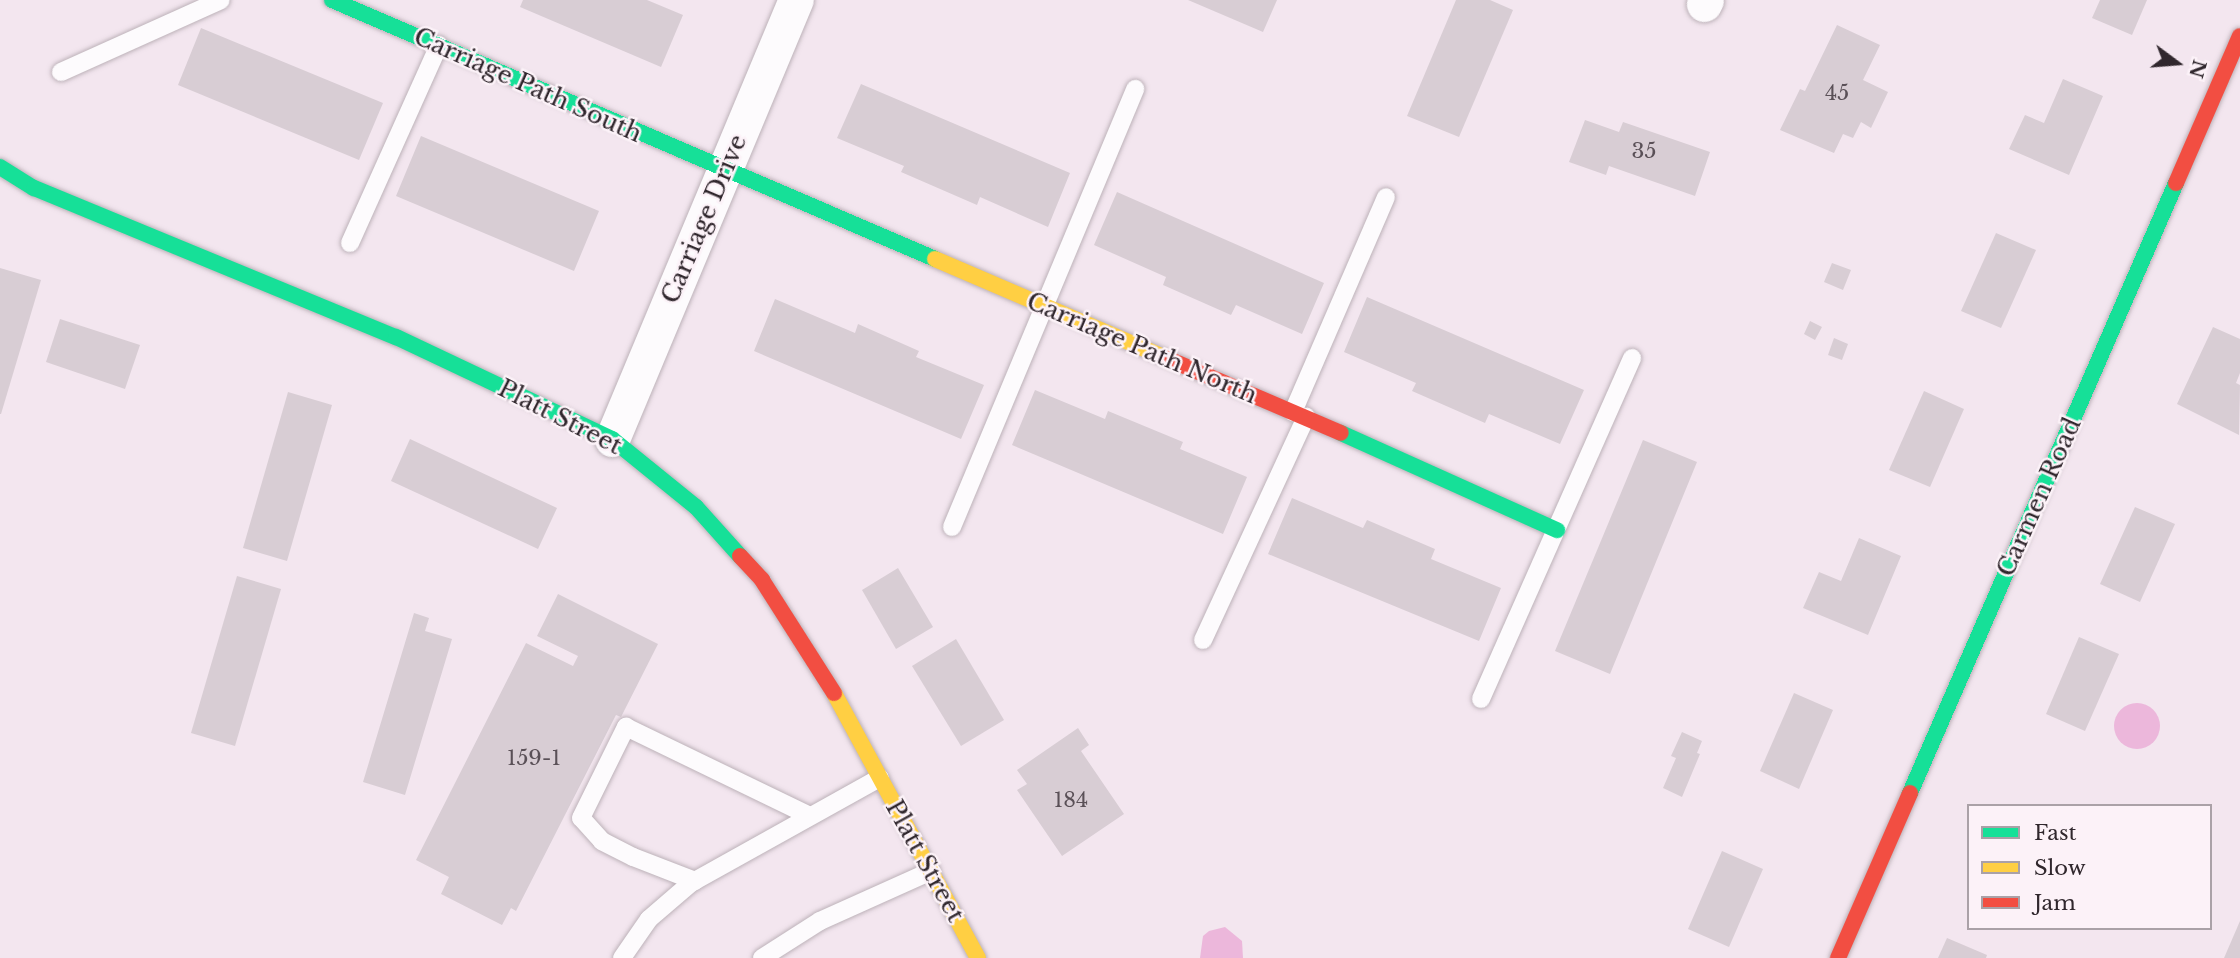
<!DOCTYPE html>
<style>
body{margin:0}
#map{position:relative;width:2240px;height:958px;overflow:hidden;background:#f3e6ef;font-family:"Libre Baskerville",serif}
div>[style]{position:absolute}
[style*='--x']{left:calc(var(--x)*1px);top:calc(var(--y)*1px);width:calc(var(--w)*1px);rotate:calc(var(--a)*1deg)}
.water>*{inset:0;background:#ecb7db}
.round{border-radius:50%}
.building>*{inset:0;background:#d8cdd4}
.roads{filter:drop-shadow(0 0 2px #bdb2b9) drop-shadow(0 0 2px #bdb2b9)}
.lane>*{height:18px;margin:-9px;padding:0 9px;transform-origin:9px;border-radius:9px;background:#fdfbfd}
.street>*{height:35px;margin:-17.5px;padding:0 17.5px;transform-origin:17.5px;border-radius:17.5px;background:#fdfbfd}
.fast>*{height:16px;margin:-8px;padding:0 8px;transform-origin:8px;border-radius:8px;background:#16e098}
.slow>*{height:16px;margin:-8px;padding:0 8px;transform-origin:8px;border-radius:8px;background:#ffcf43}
.jam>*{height:16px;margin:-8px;padding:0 8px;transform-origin:8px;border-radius:8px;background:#f24e42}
span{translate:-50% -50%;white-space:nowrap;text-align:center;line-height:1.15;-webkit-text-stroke:5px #fcf2f8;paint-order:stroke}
.number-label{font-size:21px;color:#5a5057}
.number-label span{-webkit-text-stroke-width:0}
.street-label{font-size:24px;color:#30272d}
.legend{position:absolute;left:1967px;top:804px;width:245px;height:126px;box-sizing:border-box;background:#fcf2f8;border:2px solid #aaa1a7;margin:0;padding:9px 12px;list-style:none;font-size:21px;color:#30272d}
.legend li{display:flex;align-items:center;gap:14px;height:35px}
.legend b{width:35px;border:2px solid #aaa1a7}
.north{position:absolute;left:2142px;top:28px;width:70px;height:70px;-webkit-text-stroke:5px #fcf2f8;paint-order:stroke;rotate:106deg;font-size:19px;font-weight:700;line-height:28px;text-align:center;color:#30272d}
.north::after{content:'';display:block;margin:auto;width:24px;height:32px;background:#30272d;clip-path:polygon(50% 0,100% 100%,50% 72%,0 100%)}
</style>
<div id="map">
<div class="water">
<div class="round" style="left:2114px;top:703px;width:46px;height:46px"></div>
<div style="clip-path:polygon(1225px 927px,1242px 941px,1243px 958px,1200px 958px,1203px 936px,1209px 931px)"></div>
</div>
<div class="building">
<div style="clip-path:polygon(523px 0,647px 0,683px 15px,661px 67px,520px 7px)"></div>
<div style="clip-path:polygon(1188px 0,1277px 0,1263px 32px)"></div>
<div style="clip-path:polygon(1456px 0,1490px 0,1513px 10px,1459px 137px,1407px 116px)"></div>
<div style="clip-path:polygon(2100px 0,2147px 0,2132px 35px,2092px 18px)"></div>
<div style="clip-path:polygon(1837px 25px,1880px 45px,1863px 80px,1888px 92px,1871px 128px,1861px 122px,1853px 138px,1843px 134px,1834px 153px,1780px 130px,1800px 89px,1805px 91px)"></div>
<div style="clip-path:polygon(201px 28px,383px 103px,359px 160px,178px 85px)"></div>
<div style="clip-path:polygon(2063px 79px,2103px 96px,2069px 175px,2009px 149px,2025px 115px,2044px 123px)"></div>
<div style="clip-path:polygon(861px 84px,1070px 173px,1048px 227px,980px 197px,977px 205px,901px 172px,904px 166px,837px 138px)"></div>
<div style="clip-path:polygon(1585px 120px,1619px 132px,1623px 122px,1710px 152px,1695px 196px,1609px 166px,1606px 175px,1569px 162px)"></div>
<div style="clip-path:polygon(421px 136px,599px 211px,574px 271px,396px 196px)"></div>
<div style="clip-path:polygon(1117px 192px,1324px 283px,1302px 334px,1236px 305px,1231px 315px,1163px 285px,1166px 277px,1094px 245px)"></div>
<div style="clip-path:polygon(1996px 233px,2036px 250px,2001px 328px,1961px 311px)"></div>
<div style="clip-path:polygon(1832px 263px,1851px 270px,1843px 290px,1824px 282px)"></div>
<div style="clip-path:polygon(0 268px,41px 280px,1px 414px,0 414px)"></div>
<div style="clip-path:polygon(1367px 297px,1584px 390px,1560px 444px,1489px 414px,1485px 423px,1412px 391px,1416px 383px,1344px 352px)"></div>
<div style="clip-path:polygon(775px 299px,855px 333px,858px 324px,919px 351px,916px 357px,984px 385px,961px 439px,754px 351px)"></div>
<div style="clip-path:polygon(60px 319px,140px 345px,125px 389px,46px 362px)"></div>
<div style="clip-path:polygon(1810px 321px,1822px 327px,1815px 340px,1804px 334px)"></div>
<div style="clip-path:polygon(2213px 327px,2240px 339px,2240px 373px,2236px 383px,2240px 385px,2239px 435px,2177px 404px)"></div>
<div style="clip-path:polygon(1834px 338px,1848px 344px,1842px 360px,1828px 355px)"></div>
<div style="clip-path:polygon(1035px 390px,1105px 419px,1108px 411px,1183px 442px,1180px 449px,1247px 477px,1223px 534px,1012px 445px)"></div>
<div style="clip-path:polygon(1924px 391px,1964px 409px,1930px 487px,1889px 470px)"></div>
<div style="clip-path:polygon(288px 392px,332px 405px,287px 561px,243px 548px)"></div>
<div style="clip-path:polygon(410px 439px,557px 508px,538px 549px,391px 481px)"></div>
<div style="clip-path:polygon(1643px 440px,1697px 462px,1610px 674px,1555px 651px)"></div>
<div style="clip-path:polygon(1292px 498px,1363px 528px,1367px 520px,1435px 549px,1431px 559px,1501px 588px,1479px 641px,1268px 554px)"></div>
<div style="clip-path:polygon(2135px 507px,2175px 524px,2140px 602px,2100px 584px)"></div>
<div style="clip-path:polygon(1859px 538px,1901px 556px,1868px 635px,1803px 608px,1819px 572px,1841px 581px)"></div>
<div style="clip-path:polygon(898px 568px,933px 627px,896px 649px,862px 590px)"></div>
<div style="clip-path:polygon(237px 576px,281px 589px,235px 746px,191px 733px)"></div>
<div style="clip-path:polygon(558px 594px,658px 644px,621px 717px,616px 715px,516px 911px,511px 908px,502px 925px,441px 894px,449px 877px,416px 860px,526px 643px,573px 666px,578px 656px,537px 636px)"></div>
<div style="clip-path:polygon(414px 613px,429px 618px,425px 631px,452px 639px,405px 795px,363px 782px)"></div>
<div style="clip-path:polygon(2079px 637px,2119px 654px,2085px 731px,2046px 714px)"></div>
<div style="clip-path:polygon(956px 639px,1004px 720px,961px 746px,912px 666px)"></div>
<div style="clip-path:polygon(1794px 693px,1833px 710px,1799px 789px,1760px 771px)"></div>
<div style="clip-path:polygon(1078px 728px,1089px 745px,1081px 751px,1124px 814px,1062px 856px,1017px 790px,1027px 784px,1017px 770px)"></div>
<div style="clip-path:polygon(1682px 732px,1702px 741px,1697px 753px,1700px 754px,1682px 797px,1663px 788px,1676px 758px,1671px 756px)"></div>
<div style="clip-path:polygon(1722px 851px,1763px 869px,1729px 947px,1688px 929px)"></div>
<div style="clip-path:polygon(2240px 921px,2240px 958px,2224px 958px)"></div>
<div style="clip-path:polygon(1947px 938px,1987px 955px,1986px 958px,1938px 958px)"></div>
</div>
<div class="roads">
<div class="lane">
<div style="--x:61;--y:72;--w:175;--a:-24.2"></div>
<div style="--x:350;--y:243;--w:217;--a:-65.8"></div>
<div style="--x:1293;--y:412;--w:234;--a:-66.6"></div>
<div style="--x:952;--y:527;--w:475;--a:-67.3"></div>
<div style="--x:1203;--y:640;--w:246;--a:-65.2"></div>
<div style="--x:1481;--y:699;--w:373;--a:-66.1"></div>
<div style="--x:695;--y:881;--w:66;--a:-158.8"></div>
<div style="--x:633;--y:857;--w:35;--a:-153"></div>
<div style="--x:602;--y:841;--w:31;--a:-132"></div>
<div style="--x:581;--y:818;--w:102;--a:-63.7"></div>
<div style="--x:626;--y:727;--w:204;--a:25.8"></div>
<div style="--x:622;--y:958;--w:47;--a:-55.3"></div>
<div style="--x:649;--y:919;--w:55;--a:-40.6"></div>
<div style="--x:691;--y:883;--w:216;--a:-29.1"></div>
<div style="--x:762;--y:958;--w:69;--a:-32.5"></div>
<div style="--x:820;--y:921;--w:122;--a:-24.2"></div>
</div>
<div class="street">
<div style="--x:1704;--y:4;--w:4;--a:-63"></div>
<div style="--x:612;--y:439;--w:476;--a:-67.3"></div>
</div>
<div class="fast">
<div style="--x:332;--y:0;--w:656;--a:23.24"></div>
<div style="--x:0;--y:167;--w:40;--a:32"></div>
<div style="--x:34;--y:188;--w:391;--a:22.4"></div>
<div style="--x:396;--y:337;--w:239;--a:25.3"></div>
<div style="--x:612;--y:439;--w:108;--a:39"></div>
<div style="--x:696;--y:507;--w:66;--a:48.1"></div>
<div style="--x:1341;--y:433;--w:237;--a:24.2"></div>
<div style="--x:1910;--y:793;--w:665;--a:-66.44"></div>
</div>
<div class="slow">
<div style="--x:935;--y:259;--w:251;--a:23.2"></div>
<div style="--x:834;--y:693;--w:302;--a:61.5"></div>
</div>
<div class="jam">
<div style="--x:2176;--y:183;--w:160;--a:-66.5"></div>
<div style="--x:1166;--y:358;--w:190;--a:23.2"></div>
<div style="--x:740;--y:556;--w:33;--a:47"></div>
<div style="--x:762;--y:580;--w:134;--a:57.5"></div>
<div style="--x:1838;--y:958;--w:180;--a:-66.4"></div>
</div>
</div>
<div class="number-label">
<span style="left:1837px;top:93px">45</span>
<span style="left:1644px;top:151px">35</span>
<span style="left:534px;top:758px">159-1</span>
<span style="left:1071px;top:800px">184</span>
</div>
<div class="street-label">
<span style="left:528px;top:85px;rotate:24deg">Carriage Path South</span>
<span style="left:704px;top:219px;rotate:-67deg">Carriage Drive</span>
<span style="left:1142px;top:348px;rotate:23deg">Carriage Path North</span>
<span style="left:560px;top:417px;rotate:27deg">Platt Street</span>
<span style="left:2039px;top:497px;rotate:-66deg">Carmen Road</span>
<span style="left:925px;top:861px;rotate:61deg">Platt Street</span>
</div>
<ul class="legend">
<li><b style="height:9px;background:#16e098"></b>Fast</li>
<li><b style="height:9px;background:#ffcf43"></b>Slow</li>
<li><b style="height:9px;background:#f24e42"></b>Jam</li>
</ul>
<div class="north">N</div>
</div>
